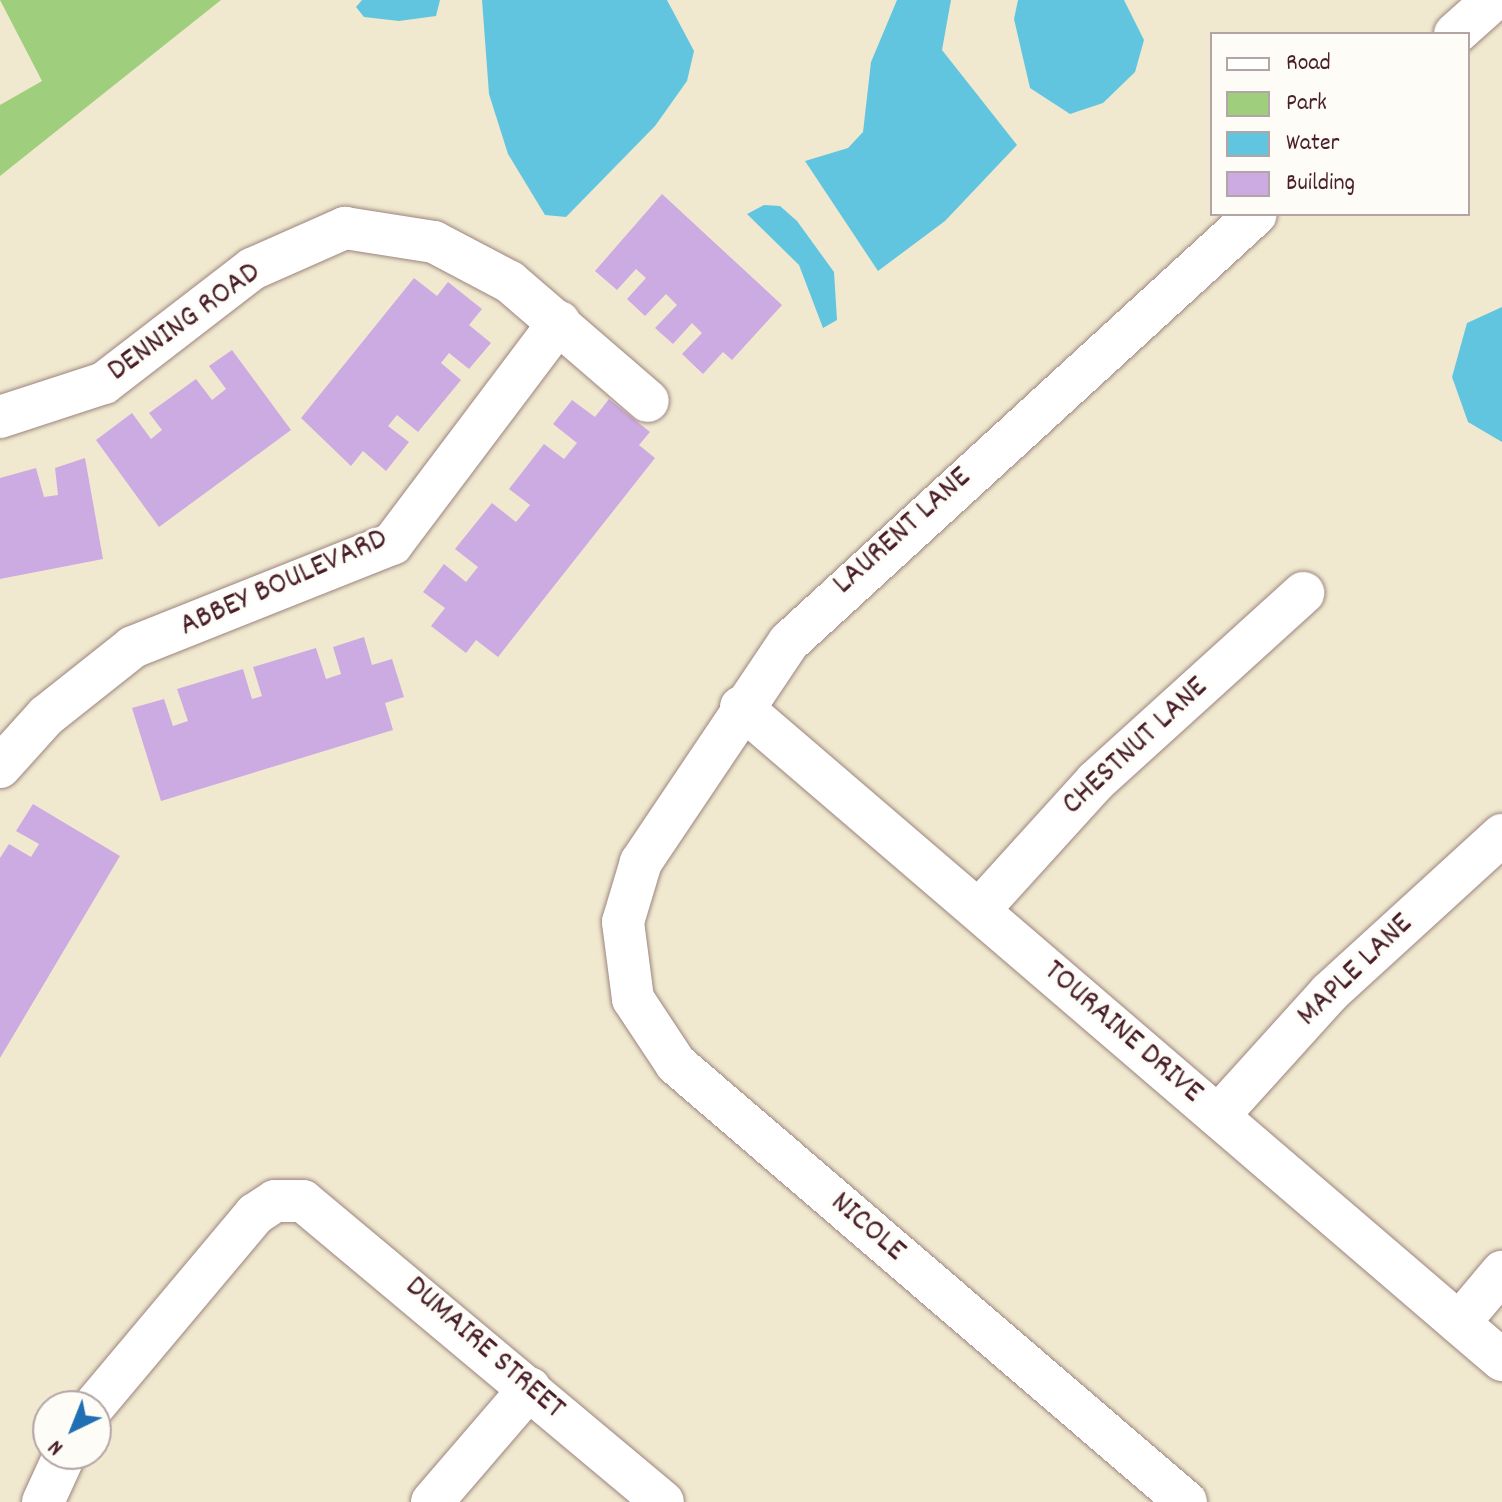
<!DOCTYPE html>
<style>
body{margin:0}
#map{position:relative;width:1502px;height:1502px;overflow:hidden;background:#f0e9d0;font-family:Dekko,sans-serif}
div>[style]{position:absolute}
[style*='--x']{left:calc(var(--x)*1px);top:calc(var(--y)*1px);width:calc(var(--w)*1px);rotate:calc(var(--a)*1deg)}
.green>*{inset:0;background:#9fce7c}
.water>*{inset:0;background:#62c5e0}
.building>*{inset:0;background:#ccabe2}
.roads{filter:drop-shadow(0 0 2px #9d847e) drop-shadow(0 0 2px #9d847e)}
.minor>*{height:42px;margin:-21px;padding:0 21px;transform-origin:21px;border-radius:21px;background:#fff}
span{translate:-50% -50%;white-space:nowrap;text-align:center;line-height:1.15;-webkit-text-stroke:6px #fdfcf7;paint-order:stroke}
.street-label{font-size:32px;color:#4a1f2b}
.legend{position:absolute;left:1210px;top:32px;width:260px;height:184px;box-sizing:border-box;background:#fdfcf7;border:2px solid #b5a4a5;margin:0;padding:10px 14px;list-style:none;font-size:24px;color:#4a1f2b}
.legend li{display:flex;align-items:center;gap:16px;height:40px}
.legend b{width:40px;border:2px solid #b5a4a5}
.north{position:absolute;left:32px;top:1390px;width:80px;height:80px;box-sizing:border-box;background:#fdfcf7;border:2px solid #b5a4a5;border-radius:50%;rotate:223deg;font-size:22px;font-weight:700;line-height:32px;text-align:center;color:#4a1f2b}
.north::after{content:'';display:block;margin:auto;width:28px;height:36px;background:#1f6fb2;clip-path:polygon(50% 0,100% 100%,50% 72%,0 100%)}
</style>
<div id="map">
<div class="green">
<div style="clip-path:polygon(0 0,221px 0,0 176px,0 105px,42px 81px)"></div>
</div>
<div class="water">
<div style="clip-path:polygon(362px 0,440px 0,436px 16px,399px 21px,364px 17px,356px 7px)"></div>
<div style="clip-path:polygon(482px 0,667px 0,694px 51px,687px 81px,655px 126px,566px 217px,545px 215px,508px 154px,489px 94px)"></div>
<div style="clip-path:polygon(897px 0,951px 0,942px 50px,1017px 145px,945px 221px,878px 271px,805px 161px,848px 148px,863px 132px,871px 62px)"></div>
<div style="clip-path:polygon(1018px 0,1124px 0,1144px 40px,1135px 72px,1103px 103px,1070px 114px,1030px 88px,1014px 19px)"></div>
<div style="clip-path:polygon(764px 205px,780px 206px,797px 221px,834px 272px,837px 320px,823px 328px,799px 265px,747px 214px)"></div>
<div style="clip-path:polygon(1502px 307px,1502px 442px,1468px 422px,1452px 377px,1467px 323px)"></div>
</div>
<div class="building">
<div style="clip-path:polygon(662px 194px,782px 305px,732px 360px,723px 352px,703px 374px,682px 354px,702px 333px,692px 323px,673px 344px,655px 328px,677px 305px,666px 294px,645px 316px,627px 299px,646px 278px,636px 269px,617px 290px,595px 271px)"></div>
<div style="clip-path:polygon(414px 278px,437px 296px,448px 282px,482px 309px,469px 325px,491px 343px,469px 369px,449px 353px,441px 363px,461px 380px,418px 432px,397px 415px,388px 426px,409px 442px,386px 471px,363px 451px,351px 466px,301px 418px)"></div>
<div style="clip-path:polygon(232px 350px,291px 430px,159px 527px,96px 440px,132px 413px,151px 439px,162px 430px,149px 413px,196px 379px,212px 400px,226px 389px,209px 366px)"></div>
<div style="clip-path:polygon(609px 399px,650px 432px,639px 445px,655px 458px,498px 657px,476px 640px,466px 653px,431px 626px,445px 608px,423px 592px,444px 564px,466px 582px,478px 567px,455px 549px,492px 503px,516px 522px,530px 505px,509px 489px,544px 444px,564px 459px,577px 443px,553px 424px,572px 400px,595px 417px)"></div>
<div style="clip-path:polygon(85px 458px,103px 559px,0 579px,0 478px,36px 468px,44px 497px,58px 495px,55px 468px)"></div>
<div style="clip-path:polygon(364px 637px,372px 665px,392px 659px,404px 697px,385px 703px,393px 730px,161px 801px,132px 708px,164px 699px,173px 726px,188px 721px,177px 689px,243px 669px,252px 699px,262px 696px,253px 667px,316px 648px,326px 679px,341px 674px,333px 647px)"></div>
<div style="clip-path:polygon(33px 804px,120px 856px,0 1058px,0 858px,9px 844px,31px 857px,39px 844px,16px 831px)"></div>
</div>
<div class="roads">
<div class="minor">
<div style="--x:1455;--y:34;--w:51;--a:-41.8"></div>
<div style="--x:0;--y:417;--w:109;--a:-18.1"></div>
<div style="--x:104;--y:383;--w:187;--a:-37.6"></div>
<div style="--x:252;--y:269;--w:102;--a:-23.8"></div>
<div style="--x:345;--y:228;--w:90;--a:8.9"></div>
<div style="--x:434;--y:242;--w:86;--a:27.8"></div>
<div style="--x:510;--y:282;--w:182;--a:40.8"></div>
<div style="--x:741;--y:707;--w:1003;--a:40.63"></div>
<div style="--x:0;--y:767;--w:69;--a:-48"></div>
<div style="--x:46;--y:716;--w:111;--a:-38.4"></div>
<div style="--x:133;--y:647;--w:279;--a:-21.7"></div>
<div style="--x:392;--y:544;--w:278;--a:-53"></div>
<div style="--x:979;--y:910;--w:174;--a:-47.8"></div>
<div style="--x:1096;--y:781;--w:280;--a:-42.2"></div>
<div style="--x:1218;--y:1116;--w:167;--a:-47.9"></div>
<div style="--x:1330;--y:992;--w:233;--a:-42.4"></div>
<div style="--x:1459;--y:1323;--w:67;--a:-49.9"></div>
<div style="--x:94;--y:1406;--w:251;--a:-50"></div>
<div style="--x:255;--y:1214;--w:24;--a:-33"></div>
<div style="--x:275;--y:1201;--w:28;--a:0"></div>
<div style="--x:303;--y:1201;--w:469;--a:39.9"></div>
<div style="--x:43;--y:1502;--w:53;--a:-65.4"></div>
<div style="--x:432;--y:1502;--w:150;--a:-49.3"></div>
<div style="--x:1186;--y:1502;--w:672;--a:-139.34"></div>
<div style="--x:676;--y:1064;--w:78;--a:-123.5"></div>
<div style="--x:633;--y:999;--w:78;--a:-97.4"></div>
<div style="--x:623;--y:922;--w:63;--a:-73.3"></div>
<div style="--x:641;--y:862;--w:265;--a:-56.1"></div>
<div style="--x:789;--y:642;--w:633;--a:-42.5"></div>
</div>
</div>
<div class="street-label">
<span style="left:185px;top:323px;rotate:-36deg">DENNING ROAD</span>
<span style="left:903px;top:532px;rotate:-42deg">LAURENT LANE</span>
<span style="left:284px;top:584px;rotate:-24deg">ABBEY BOULEVARD</span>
<span style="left:1136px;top:747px;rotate:-43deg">CHESTNUT LANE</span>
<span style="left:1356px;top:971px;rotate:-44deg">MAPLE LANE</span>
<span style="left:1122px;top:1033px;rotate:41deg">TOURAINE DRIVE</span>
<span style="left:867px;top:1228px;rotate:41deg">NICOLE</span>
<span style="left:484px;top:1349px;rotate:41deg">DUMAIRE STREET</span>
</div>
<ul class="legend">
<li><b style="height:10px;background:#fff"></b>Road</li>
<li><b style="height:22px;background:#9fce7c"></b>Park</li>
<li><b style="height:22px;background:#62c5e0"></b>Water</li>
<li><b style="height:22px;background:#ccabe2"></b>Building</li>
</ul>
<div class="north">N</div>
</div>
